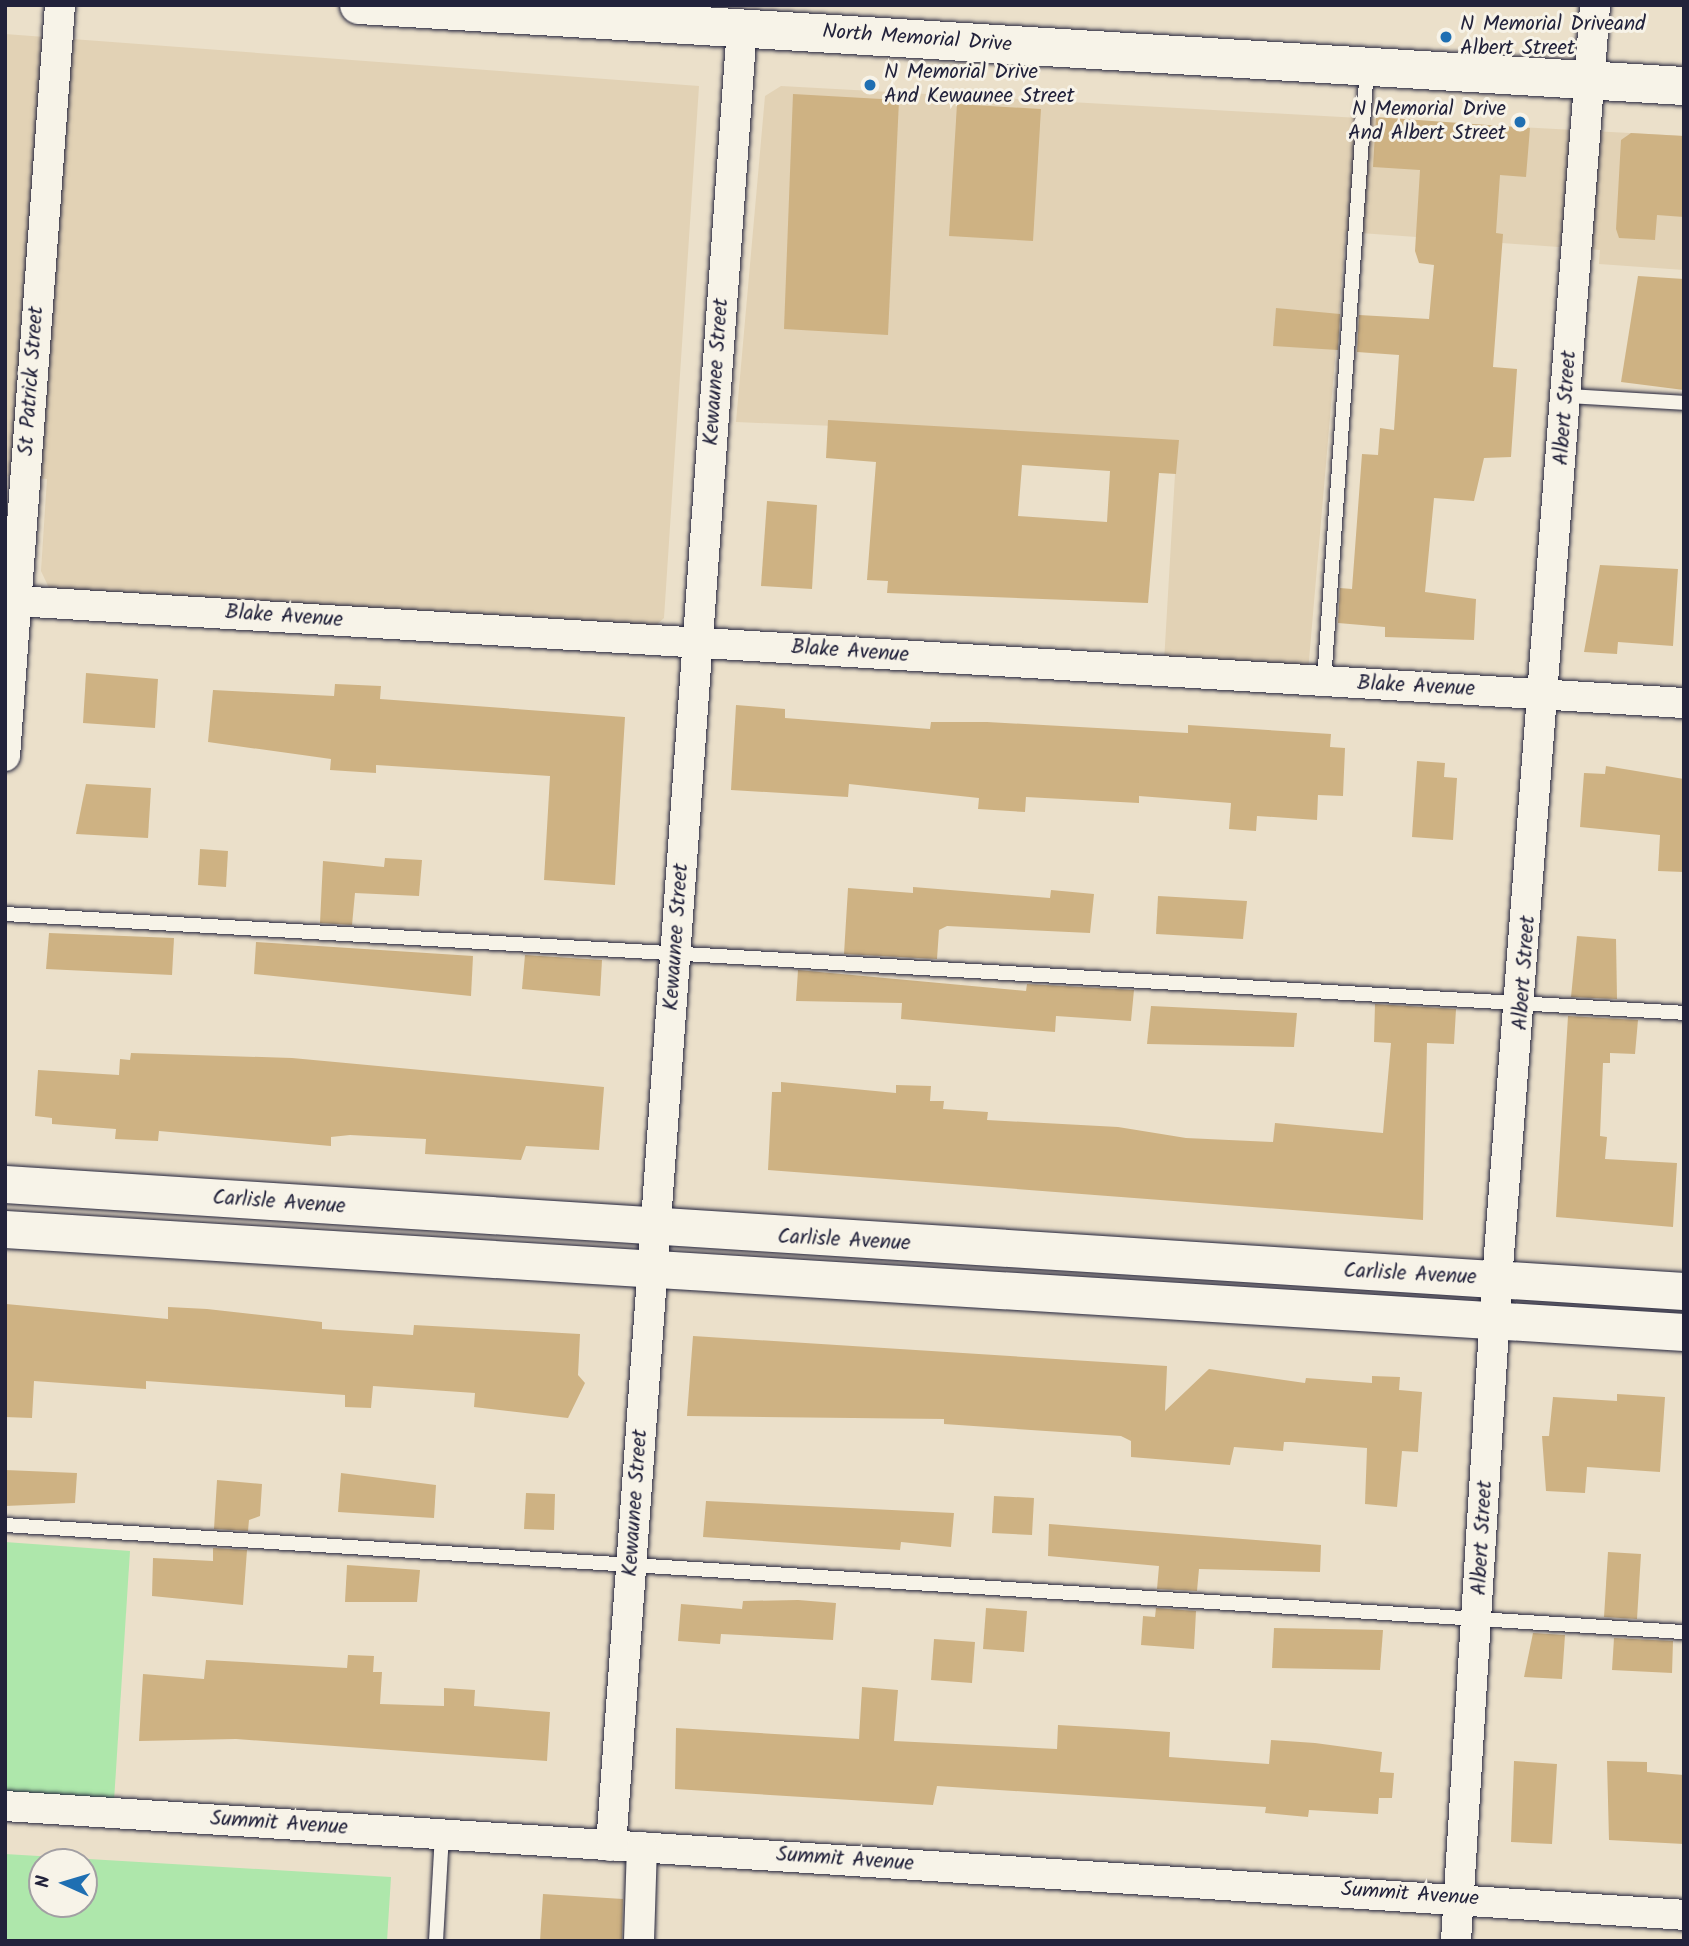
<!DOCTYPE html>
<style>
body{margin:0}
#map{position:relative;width:1689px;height:1946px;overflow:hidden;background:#ebe0ca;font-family:Kalam,sans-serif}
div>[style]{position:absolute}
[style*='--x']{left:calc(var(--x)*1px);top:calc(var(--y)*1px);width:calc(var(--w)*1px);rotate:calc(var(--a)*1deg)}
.built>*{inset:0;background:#e2d2b5}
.green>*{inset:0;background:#aee7ab}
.building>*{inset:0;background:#ceb283}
.roads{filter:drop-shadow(0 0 2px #22223b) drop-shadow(0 0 2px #22223b)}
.service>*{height:14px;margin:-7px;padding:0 7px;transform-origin:7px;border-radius:7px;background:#f7f3e8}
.minor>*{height:30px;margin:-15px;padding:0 15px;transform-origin:15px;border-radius:15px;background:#f7f3e8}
.tertiary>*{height:37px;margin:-18.5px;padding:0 18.5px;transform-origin:18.5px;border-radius:18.5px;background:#f7f3e8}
.secondary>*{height:38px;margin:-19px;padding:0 19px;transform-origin:19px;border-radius:19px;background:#f7f3e8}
.dots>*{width:19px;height:19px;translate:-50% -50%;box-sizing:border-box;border:4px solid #f7f3e8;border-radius:50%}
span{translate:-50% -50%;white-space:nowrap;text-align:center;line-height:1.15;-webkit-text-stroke:6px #f7f3e8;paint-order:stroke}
.poi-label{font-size:21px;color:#22223b}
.left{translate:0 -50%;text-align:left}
.right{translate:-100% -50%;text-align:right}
.street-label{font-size:21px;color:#22223b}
.frame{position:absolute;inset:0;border:7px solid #22223b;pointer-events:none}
.north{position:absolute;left:28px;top:1848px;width:70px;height:70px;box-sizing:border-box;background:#f7f3e8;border:2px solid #a29fa3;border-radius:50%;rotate:274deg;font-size:19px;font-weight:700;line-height:28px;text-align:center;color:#22223b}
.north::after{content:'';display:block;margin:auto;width:24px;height:32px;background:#1f6fb2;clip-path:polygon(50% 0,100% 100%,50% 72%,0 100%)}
</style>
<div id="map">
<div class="built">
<div style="clip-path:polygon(5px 34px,699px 86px,664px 618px,654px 627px,49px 588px,41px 571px,47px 479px,5px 476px)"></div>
<div style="clip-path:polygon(781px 86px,1684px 136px,1684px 270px,1599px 264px,1600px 250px,1346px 232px,1308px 672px,1164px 662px,1177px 440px,736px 422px,765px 96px)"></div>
</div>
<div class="green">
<div style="clip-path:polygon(5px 1542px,130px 1551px,114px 1801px,5px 1794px)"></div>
<div style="clip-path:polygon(evenodd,5px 1854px,391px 1877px,387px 1941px,5px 1941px,5px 1854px,42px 1862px,84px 1862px,84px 1904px,42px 1904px,42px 1862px)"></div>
</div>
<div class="building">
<div style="clip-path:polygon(793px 94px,899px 100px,888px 335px,784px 329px)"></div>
<div style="clip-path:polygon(957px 104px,1041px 109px,1033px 241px,949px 236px)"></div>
<div style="clip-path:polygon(1376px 117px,1530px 128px,1526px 177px,1500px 175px,1496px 233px,1503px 234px,1493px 367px,1517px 369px,1511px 457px,1484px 458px,1474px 501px,1434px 498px,1425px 592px,1476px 599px,1474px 640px,1385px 637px,1385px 627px,1338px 623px,1340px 588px,1352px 589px,1362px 454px,1378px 455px,1380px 428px,1394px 430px,1399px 355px,1357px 352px,1359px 315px,1429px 319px,1434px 265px,1419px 263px,1415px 251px,1420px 170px,1373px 167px)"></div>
<div style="clip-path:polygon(1631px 133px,1684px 136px,1684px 217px,1657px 215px,1655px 240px,1619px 238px,1616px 229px,1621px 140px)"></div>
<div style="clip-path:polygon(1638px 276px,1684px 279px,1684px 390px,1621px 382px)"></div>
<div style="clip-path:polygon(1276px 308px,1340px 314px,1338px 350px,1273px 346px)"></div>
<div style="clip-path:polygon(evenodd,828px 420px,1179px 440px,1176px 474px,1159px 473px,1148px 603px,887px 593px,888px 581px,867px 580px,876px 462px,826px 458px,828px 420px,1022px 465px,1110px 471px,1107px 522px,1018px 516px,1022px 465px)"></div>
<div style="clip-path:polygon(767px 501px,817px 505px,812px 589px,761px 586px)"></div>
<div style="clip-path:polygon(1600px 565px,1678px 569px,1673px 646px,1618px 642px,1617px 654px,1584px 652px)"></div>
<div style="clip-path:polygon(86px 673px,158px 679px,155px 728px,83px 723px)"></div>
<div style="clip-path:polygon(335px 684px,381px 686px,380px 699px,625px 717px,615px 885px,544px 880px,550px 776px,376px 765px,376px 773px,330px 770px,331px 759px,208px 742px,213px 690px,334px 696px)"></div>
<div style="clip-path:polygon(736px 705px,785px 709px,785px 718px,930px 729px,931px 722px,987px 722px,1188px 733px,1188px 725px,1331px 734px,1330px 747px,1345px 748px,1343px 796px,1318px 795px,1317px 820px,1257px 816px,1256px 831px,1229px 829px,1231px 803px,1139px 796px,1139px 803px,1026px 797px,1025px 812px,978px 809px,979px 798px,849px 784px,848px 797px,731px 790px)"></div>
<div style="clip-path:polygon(1417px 761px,1445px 763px,1444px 777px,1457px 778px,1453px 840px,1412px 837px)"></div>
<div style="clip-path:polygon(1606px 766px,1684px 779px,1684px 872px,1658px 871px,1660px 835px,1580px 827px,1584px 773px,1605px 774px)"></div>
<div style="clip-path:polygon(86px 784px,151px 788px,148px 838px,76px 834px)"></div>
<div style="clip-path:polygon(200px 849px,228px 851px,226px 887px,198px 885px)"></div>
<div style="clip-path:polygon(385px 858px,422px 860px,419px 896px,355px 893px,352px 925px,320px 923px,323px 861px,384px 867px)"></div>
<div style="clip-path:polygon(913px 887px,1050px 898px,1051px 890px,1094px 894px,1090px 933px,947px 926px,939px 930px,937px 959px,844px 954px,848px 888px,913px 893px)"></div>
<div style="clip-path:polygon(1158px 896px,1247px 901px,1243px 939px,1156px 934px)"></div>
<div style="clip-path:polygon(49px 933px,174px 938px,172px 975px,46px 969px)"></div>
<div style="clip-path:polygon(1577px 936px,1616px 939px,1617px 999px,1571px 997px)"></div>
<div style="clip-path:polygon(256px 942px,473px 956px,471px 996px,254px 974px)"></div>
<div style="clip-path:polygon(525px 955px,602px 960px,600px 996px,522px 989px)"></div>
<div style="clip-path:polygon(798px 970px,1026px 991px,1027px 984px,1134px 990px,1131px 1021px,1056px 1016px,1055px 1032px,901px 1019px,902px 1003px,796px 1001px)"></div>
<div style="clip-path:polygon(1375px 1004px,1456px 1009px,1454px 1044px,1427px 1043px,1423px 1220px,768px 1170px,772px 1092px,781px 1092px,781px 1082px,896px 1093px,896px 1085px,931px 1086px,930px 1101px,944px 1101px,943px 1109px,988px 1112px,987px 1120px,1118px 1127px,1186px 1138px,1273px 1142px,1275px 1123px,1383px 1133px,1391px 1043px,1374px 1042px)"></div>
<div style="clip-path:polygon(1151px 1006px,1297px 1013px,1294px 1047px,1147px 1044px)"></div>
<div style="clip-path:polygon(1568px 1016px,1638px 1020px,1635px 1054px,1610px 1053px,1610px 1063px,1603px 1063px,1600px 1136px,1607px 1137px,1605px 1159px,1677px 1163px,1673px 1227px,1556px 1217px)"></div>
<div style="clip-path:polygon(131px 1053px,292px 1058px,604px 1087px,599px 1150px,526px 1146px,521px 1160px,425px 1154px,426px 1139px,350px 1135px,331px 1137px,331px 1146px,159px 1131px,158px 1141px,115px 1139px,116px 1129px,52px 1124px,52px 1118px,35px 1116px,38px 1070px,119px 1075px,120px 1059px,130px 1060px)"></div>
<div style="clip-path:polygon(6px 1304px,168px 1319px,168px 1307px,207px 1309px,322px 1322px,322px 1329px,413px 1335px,414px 1325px,580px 1334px,578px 1375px,585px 1383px,568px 1418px,474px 1407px,475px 1393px,373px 1386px,371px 1408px,345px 1407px,345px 1395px,146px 1381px,146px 1389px,34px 1381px,32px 1418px,5px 1417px)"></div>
<div style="clip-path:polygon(693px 1336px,1167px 1366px,1165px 1411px,1209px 1369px,1305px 1383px,1306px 1378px,1372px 1383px,1372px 1376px,1400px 1377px,1399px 1390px,1422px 1392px,1418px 1452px,1402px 1451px,1397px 1507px,1365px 1504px,1367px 1448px,1291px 1442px,1284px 1442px,1283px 1451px,1234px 1447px,1230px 1465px,1131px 1457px,1131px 1441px,1121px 1436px,944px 1424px,944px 1419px,687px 1416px)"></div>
<div style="clip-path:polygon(1617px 1394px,1665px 1397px,1660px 1472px,1587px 1467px,1585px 1493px,1546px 1491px,1542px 1436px,1549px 1436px,1553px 1397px,1617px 1401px)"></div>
<div style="clip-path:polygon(5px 1470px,77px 1473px,75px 1503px,5px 1506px)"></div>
<div style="clip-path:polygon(341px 1473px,436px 1485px,434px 1518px,338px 1512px)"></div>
<div style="clip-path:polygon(217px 1480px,262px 1484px,260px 1516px,249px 1520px,248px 1531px,214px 1529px)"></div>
<div style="clip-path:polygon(526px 1493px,555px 1494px,554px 1530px,524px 1529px)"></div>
<div style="clip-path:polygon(994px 1496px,1034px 1498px,1032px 1535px,992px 1533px)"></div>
<div style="clip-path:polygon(706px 1501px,954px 1513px,951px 1547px,901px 1542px,900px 1550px,703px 1537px)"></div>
<div style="clip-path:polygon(1049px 1524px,1321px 1545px,1320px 1572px,1199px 1569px,1197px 1591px,1157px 1589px,1159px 1566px,1048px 1556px)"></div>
<div style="clip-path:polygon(213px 1548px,247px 1550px,243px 1605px,152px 1596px,153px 1558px,213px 1561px)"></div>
<div style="clip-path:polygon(1608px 1552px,1641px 1554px,1637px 1619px,1604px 1617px)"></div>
<div style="clip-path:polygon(347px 1565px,420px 1570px,417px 1602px,345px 1602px)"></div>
<div style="clip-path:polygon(798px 1600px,836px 1603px,833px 1640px,721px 1634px,720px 1644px,678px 1641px,681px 1604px,742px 1609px,743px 1601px)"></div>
<div style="clip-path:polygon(986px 1608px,1027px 1611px,1024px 1652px,983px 1649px)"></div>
<div style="clip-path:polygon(1156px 1608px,1196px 1611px,1194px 1649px,1141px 1645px,1143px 1616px,1155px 1617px)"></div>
<div style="clip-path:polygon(1274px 1628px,1383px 1630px,1380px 1670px,1272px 1668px)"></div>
<div style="clip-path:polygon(1533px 1633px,1565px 1635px,1562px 1679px,1524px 1677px)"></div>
<div style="clip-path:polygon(1614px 1638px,1673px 1641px,1672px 1673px,1612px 1670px)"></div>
<div style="clip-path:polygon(934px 1639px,975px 1642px,972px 1683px,931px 1680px)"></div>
<div style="clip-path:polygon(348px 1655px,374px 1656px,373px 1672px,382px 1672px,380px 1704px,444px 1706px,444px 1688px,475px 1690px,474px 1706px,550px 1712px,547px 1761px,236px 1739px,139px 1741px,143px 1674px,204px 1679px,206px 1660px,347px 1668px)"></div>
<div style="clip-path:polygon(862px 1687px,898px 1690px,894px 1741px,1057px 1749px,1058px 1725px,1127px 1729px,1170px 1732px,1169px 1757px,1269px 1764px,1271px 1740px,1315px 1743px,1382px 1752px,1380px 1772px,1394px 1773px,1392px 1798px,1379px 1798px,1378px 1814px,1309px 1810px,1308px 1817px,1265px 1813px,1266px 1807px,937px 1786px,933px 1805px,675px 1789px,676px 1728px,859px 1739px)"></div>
<div style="clip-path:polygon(1514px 1761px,1557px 1764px,1552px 1844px,1511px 1842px)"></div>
<div style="clip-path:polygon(1607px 1761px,1647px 1762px,1647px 1772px,1684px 1775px,1684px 1844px,1609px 1840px)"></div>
<div style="clip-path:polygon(543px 1894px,623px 1899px,622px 1941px,540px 1941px)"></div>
</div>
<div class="roads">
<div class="service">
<div style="--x:1567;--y:396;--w:117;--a:3.4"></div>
<div style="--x:1324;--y:681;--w:615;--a:-85.99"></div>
<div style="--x:5;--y:914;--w:1682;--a:3.37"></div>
<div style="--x:5;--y:1525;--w:1682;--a:3.65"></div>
<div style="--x:436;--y:1941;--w:106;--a:-86.8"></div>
</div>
<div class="minor">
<div style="--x:16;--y:601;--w:1671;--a:3.5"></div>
<div style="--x:5;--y:756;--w:753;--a:-85.81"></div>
<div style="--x:5;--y:1806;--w:1683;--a:3.71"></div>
<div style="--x:611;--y:1846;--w:1822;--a:-85.88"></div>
<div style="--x:639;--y:1941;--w:94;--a:-88.2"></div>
<div style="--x:1456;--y:1941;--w:662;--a:-86.45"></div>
<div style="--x:1497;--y:1280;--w:1279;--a:-85.6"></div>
</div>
<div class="tertiary">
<div style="--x:5;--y:1184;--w:1682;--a:3.65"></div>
<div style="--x:5;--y:1229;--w:1682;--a:3.51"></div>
</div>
<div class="secondary">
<div style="--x:359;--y:5;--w:1327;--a:3.5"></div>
</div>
</div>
<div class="dots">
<div style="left:1446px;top:37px;background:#1f6fb2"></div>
<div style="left:870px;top:85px;background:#1f6fb2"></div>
<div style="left:1520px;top:122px;background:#1f6fb2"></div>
</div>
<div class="poi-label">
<span class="left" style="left:1460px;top:37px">N Memorial Driveand<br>Albert Street</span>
<span class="left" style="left:884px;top:85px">N Memorial Drive<br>And Kewaunee Street</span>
<span class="right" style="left:1506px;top:122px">N Memorial Drive<br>And Albert Street</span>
</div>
<div class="street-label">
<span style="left:917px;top:39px;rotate:4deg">North Memorial Drive</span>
<span style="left:717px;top:372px;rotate:-86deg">Kewaunee Street</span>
<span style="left:32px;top:381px;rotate:-86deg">St Patrick Street</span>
<span style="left:1566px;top:408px;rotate:-86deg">Albert Street</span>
<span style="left:284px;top:617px;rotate:4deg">Blake Avenue</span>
<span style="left:850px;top:652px;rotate:4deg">Blake Avenue</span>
<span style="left:1416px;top:687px;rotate:3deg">Blake Avenue</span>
<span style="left:677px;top:937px;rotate:-86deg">Kewaunee Street</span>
<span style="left:1525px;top:973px;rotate:-86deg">Albert Street</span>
<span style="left:279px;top:1203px;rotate:4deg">Carlisle Avenue</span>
<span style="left:844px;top:1241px;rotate:3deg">Carlisle Avenue</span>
<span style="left:1410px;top:1275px;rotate:3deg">Carlisle Avenue</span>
<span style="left:636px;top:1503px;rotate:-86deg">Kewaunee Street</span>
<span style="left:1483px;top:1538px;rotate:-87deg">Albert Street</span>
<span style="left:279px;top:1824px;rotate:4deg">Summit Avenue</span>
<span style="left:845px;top:1860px;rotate:4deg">Summit Avenue</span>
<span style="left:1410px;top:1895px;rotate:4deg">Summit Avenue</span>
</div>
<div class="frame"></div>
<div class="north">N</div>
</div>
